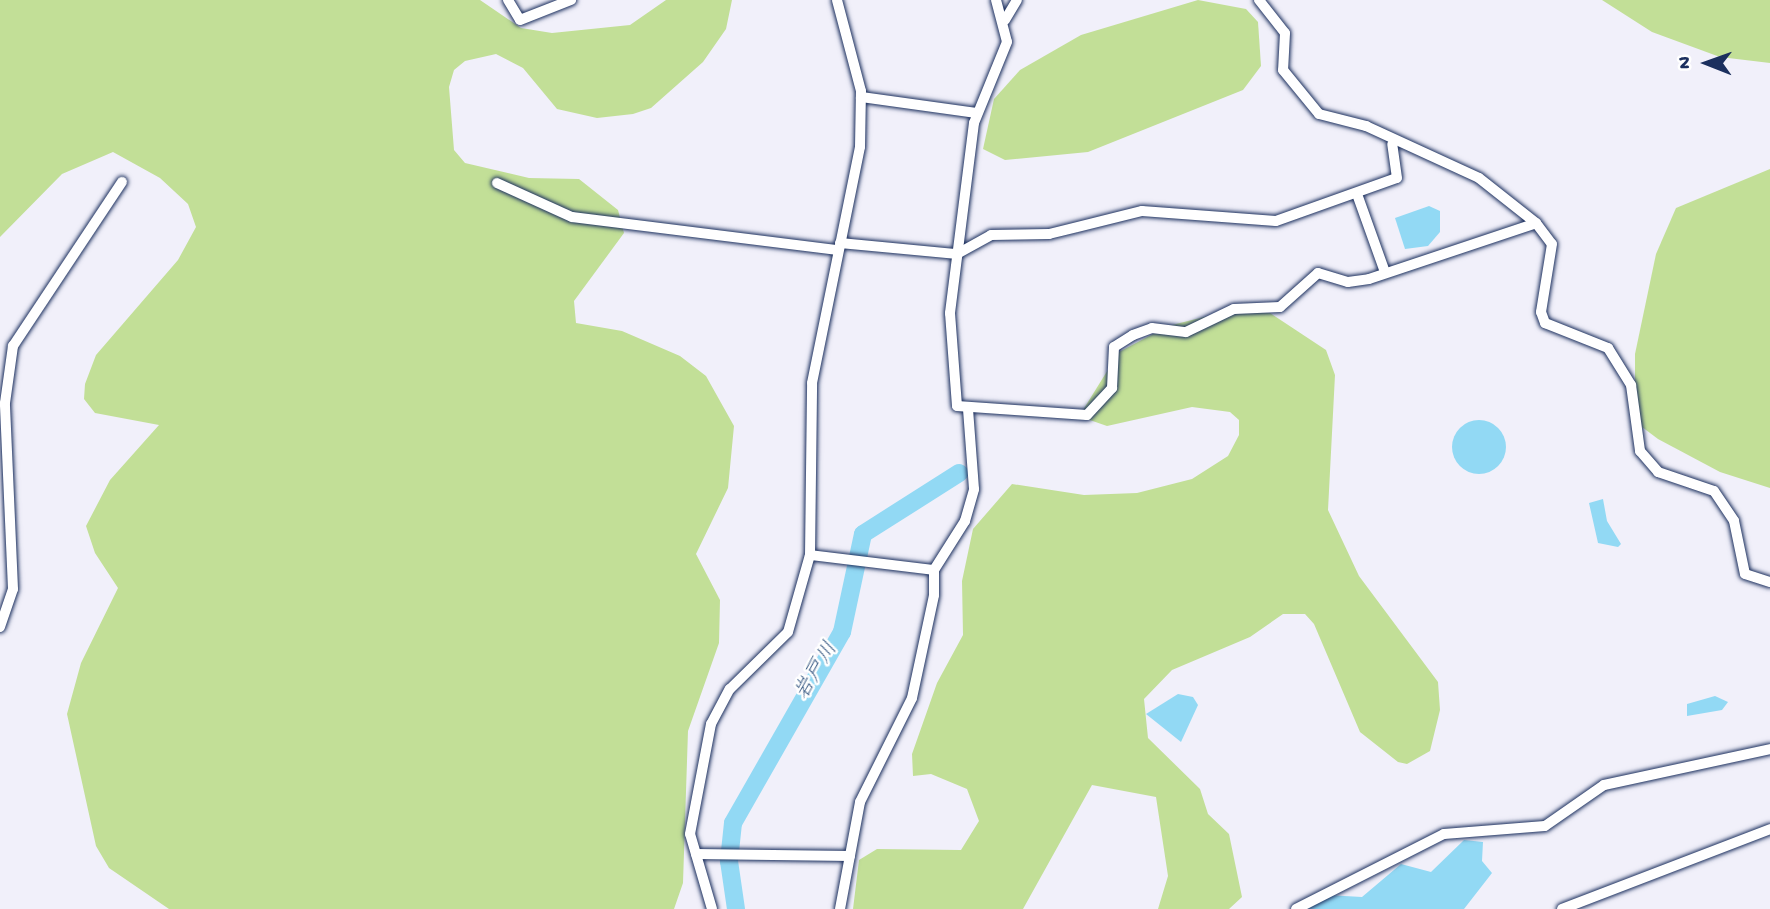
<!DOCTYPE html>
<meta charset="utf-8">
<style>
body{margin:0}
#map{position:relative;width:1770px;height:909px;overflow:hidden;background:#f1f0fa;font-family:"Gochi Hand","Klee One",sans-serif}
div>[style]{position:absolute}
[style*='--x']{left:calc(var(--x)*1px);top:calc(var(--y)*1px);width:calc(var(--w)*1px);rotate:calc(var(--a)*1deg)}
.green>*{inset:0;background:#c2df97}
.water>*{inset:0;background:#92d9f4}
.round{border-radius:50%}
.river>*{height:18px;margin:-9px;padding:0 9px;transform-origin:9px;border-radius:9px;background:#92d9f4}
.roads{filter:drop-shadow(0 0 2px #1b2f5e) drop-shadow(0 0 2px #1b2f5e)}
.minor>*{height:10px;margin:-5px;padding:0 5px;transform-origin:5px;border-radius:5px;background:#fff}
span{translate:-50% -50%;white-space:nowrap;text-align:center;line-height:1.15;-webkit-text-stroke:5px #fff;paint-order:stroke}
.water-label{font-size:21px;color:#395a84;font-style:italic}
.north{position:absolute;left:1672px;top:28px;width:70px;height:70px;-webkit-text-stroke:5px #fff;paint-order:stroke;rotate:271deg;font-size:19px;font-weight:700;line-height:28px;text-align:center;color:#1b2f5e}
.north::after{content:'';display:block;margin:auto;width:24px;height:32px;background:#1b2f5e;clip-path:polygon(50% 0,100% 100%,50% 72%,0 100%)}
</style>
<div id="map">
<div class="green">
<div style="clip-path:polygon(0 0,480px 0,521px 28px,552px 33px,630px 25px,666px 0,732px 0,726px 29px,703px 62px,651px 108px,633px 114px,597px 118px,557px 109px,523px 68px,496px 54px,465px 61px,454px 70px,449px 87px,454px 150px,465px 163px,529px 178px,579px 179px,618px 210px,624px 233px,574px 301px,576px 323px,622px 331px,680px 356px,706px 376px,734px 426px,728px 488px,696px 554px,720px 600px,719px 643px,688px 731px,683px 883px,674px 909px,169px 909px,109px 868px,96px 846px,67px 714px,81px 663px,118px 588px,95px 553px,86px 526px,110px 480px,159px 425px,95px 413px,84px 399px,85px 384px,96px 355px,178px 260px,196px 227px,188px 204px,160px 178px,113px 152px,62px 174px,0 237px)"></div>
<div style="clip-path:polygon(1198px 0,1246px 9px,1258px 22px,1261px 66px,1243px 90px,1088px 152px,1005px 160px,983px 149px,994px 99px,1020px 70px,1081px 35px)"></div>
<div style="clip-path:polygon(1602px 0,1770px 0,1770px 63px,1720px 57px,1652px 32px)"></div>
<div style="clip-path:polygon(1770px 169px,1770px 488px,1720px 472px,1658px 439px,1642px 427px,1635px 398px,1635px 354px,1656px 254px,1676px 208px)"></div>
<div style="clip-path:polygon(1236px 309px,1270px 313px,1326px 350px,1335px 375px,1328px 510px,1359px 576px,1438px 682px,1440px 710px,1430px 751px,1407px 764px,1398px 762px,1360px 732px,1314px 624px,1305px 614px,1283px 614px,1250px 637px,1172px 670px,1144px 699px,1148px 738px,1200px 789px,1208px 814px,1229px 834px,1242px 897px,1229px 909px,1158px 909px,1168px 876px,1156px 797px,1092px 785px,1023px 909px,853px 909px,859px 860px,877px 849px,961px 850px,979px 821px,967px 789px,931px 774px,913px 776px,912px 754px,937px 683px,963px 635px,962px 581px,973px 529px,1012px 484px,1084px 495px,1137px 493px,1192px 479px,1228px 456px,1239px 435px,1239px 420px,1230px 412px,1192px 407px,1107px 426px,1084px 418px,1083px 410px,1119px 352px,1168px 326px)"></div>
</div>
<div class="water">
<div style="clip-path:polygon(1429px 206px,1440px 211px,1440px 232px,1428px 246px,1405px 249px,1395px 218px)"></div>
<div class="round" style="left:1452px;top:420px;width:54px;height:54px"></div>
<div style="clip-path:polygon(1603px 499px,1607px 521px,1621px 544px,1618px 547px,1598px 543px,1589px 503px)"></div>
<div style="clip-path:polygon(1178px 694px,1193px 697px,1198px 705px,1181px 742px,1146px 714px)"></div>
<div style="clip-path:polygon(1715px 696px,1728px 702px,1722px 710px,1687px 716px,1687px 704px)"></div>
<div style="clip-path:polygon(1464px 840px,1483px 842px,1482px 861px,1492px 873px,1464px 909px,1302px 909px,1327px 895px,1362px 897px,1401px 864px,1431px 872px)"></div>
</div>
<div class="river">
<div style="--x:736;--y:909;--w:49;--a:-98.3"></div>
<div style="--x:729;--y:861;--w:38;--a:-84"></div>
<div style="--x:733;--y:823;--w:220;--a:-60.3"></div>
<div style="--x:842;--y:632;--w:100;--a:-77.9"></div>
<div style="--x:863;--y:534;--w:114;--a:-32.4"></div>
</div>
<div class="roads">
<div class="minor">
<div style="--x:508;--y:0;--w:23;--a:59"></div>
<div style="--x:520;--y:20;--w:55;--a:-21.4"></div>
<div style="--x:996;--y:0;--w:43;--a:75.3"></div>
<div style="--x:1007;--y:42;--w:87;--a:112.2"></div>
<div style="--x:974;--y:123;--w:192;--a:97.2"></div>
<div style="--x:950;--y:313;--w:93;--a:85.7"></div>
<div style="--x:957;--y:406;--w:130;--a:4"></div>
<div style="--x:1087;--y:415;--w:37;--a:-47"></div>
<div style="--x:1112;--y:388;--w:41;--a:-87.2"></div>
<div style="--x:1114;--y:347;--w:22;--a:-32"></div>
<div style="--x:1133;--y:335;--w:20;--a:-20"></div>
<div style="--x:1152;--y:328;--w:34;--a:7"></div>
<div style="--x:1186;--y:332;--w:53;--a:-25.6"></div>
<div style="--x:1234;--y:309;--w:46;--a:-2.5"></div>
<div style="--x:1280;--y:307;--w:51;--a:-41.8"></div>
<div style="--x:1318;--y:273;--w:31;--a:17"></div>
<div style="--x:1348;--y:282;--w:21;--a:-8"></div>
<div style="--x:1369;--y:279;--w:176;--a:-18.5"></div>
<div style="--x:1259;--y:0;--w:42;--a:51.8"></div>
<div style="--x:1285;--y:33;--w:37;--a:93"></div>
<div style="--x:1283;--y:70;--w:57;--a:50.7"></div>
<div style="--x:1319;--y:114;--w:49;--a:14.3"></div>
<div style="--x:1366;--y:126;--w:124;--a:24.7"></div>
<div style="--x:1479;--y:178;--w:73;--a:38.3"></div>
<div style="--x:1536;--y:223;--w:26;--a:53"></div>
<div style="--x:1552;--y:244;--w:69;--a:99.2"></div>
<div style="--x:1541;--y:312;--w:12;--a:70"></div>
<div style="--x:1545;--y:323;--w:68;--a:21.6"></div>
<div style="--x:1608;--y:348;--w:44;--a:58.1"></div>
<div style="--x:1631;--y:385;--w:67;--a:82.2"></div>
<div style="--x:1640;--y:451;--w:28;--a:49"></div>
<div style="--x:1658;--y:472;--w:59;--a:18.7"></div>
<div style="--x:1714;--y:491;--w:36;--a:56"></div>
<div style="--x:1734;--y:521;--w:54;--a:78.3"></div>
<div style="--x:1745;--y:574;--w:26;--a:18"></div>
<div style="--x:1005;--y:20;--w:23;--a:-59"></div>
<div style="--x:861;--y:97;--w:117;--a:7.9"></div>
<div style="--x:497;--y:183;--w:82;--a:24.4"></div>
<div style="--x:572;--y:217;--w:268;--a:7.1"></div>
<div style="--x:1357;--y:194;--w:83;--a:70.3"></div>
<div style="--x:840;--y:243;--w:118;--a:5.4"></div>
<div style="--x:957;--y:254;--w:39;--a:-29"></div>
<div style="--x:991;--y:235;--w:58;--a:-1"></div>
<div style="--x:1049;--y:234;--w:96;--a:-13.9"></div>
<div style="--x:1142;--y:211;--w:134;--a:4.3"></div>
<div style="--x:1276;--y:221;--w:128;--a:-19.6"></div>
<div style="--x:1397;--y:178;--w:34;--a:-98"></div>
<div style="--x:810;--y:555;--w:125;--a:6.9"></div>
<div style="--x:0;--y:627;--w:40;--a:-71.1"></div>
<div style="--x:13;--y:589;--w:186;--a:-92.5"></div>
<div style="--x:5;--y:403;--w:58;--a:-82"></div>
<div style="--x:13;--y:346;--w:197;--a:-56.4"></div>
<div style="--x:696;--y:854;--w:154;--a:0.7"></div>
<div style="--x:712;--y:909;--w:78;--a:-106.3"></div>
<div style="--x:690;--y:834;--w:112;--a:-79.2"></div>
<div style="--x:711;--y:724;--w:40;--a:-62"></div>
<div style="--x:730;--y:689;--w:81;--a:-44.5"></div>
<div style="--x:788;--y:632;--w:80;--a:-74.1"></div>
<div style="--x:810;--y:555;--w:172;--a:-89.3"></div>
<div style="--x:812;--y:383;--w:241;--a:-78.5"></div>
<div style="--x:860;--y:147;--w:56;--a:-89"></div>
<div style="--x:861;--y:91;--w:94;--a:-104.8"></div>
<div style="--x:840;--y:909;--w:109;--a:-79.4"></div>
<div style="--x:860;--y:802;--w:116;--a:-63.4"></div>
<div style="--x:912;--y:698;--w:105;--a:-77.9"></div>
<div style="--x:934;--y:595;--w:25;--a:-90"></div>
<div style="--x:934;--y:570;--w:58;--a:-57.7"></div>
<div style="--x:965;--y:521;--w:33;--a:-74"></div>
<div style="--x:974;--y:489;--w:79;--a:-94.3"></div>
<div style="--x:1296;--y:909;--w:166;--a:-26.9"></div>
<div style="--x:1444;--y:834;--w:101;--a:-4.5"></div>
<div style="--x:1545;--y:826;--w:72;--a:-34.8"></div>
<div style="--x:1604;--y:785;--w:170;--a:-12.2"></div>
<div style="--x:1562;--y:909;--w:223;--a:-21"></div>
</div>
</div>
<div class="water-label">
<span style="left:818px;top:672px;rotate:-59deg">岩戸川</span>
</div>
<div class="north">N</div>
</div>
